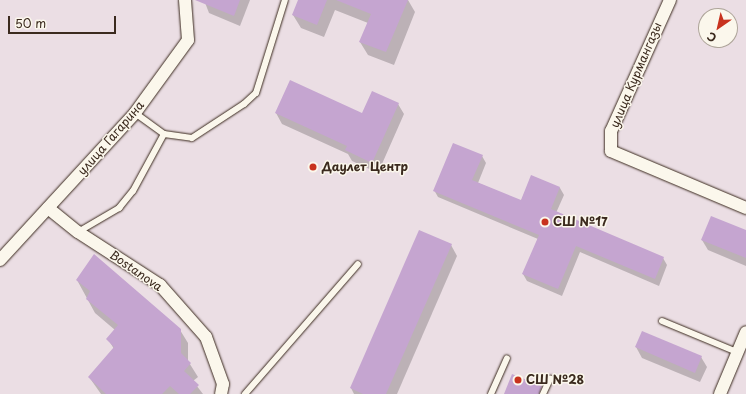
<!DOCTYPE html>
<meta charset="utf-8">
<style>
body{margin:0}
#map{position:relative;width:746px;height:394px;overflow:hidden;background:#ebdee4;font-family:"Playpen Sans",sans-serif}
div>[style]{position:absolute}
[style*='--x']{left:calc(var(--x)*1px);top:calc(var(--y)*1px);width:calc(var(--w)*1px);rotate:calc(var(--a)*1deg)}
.shadow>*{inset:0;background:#0003}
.building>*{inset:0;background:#c5a5d0}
.roads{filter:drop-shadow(0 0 1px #3b2a1e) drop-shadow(0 0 1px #3b2a1e)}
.lane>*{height:6px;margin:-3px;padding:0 3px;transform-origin:3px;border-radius:3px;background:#fbf7ec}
.street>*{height:12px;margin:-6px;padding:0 6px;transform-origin:6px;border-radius:6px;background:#fbf7ec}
.dots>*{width:11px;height:11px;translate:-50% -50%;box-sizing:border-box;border:2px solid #fbf7ec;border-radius:50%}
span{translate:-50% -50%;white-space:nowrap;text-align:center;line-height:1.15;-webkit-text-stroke:3px #fbf7ec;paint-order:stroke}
.street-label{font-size:12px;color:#3b2a1e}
.poi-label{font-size:12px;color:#3b2a1e;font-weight:700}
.left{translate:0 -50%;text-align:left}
.north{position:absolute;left:698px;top:8px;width:40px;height:40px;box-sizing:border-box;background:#fbf7ec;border:1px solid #aea59a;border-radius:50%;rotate:214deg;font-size:11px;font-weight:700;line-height:16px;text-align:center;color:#3b2a1e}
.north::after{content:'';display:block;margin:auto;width:14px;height:18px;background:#c8321e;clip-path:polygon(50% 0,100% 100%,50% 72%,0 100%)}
.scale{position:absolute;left:8px;top:16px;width:108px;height:18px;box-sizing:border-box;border:2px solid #3b2a1e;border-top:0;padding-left:5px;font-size:12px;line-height:14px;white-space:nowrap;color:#3b2a1e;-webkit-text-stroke:3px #fbf7ec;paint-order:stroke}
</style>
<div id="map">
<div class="shadow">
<div style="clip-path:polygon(204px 0,250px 0,240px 26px,209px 13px)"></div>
<div style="clip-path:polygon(299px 0,408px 0,415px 12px,394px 65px,368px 55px,360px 42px,368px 23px,335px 10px,324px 37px,301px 28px,293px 15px)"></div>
<div style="clip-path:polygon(398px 104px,404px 114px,378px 173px,352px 161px,348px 154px,282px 124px,276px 113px,362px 114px)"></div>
<div style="clip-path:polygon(482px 156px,486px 163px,478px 183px,521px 201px,532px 176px,560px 188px,564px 195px,556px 213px,663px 258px,667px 265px,659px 286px,580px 252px,562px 296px,527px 281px,523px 274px,538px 239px,438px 197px,434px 190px)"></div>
<div style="clip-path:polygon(746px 231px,746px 266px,708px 250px,702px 240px)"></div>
<div style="clip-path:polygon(451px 245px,457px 256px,397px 394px,354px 394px,351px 388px)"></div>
<div style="clip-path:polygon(77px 280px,180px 330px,188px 343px,188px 361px,198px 377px,193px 381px,203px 394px,101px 394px,89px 377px,114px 349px,108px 339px,115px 330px,95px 313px)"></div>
<div style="clip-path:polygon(636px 347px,701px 357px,707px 367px,700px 382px,642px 358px)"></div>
</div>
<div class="building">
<div style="clip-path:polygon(195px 0,240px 0,234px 16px)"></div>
<div style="clip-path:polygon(298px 0,327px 0,317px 25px,292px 15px)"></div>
<div style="clip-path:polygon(336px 0,408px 0,386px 52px,359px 42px,371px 14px)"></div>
<div style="clip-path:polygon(290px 80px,362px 113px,372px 91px,399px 103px,372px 163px,345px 150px,347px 146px,275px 113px)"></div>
<div style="clip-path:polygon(453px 143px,483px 155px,472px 180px,521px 200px,531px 175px,560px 187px,551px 209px,664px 257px,655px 279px,576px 246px,558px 289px,522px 274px,539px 235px,433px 191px)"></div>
<div style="clip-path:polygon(711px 216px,746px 230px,746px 258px,701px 240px)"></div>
<div style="clip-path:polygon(419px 230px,452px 244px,386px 394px,363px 394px,350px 388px)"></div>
<div style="clip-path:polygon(94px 254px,181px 329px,181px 353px,191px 363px,184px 371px,199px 385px,190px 394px,179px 394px,170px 386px,162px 394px,106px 394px,88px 377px,114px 347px,106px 339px,118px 325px,86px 299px,90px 291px,76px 280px)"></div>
<div style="clip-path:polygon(642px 331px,702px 356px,695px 373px,635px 347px)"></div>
<div style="clip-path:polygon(512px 374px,542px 386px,539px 394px,504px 394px)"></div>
</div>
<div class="roads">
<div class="lane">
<div style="--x:135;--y:113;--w:36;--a:36"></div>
<div style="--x:78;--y:232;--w:48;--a:-30.3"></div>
<div style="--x:119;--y:208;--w:22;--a:-51"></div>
<div style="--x:133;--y:191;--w:65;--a:-61.5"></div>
<div style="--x:164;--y:134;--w:28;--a:8"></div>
<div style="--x:192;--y:138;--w:62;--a:-33.2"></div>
<div style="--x:244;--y:104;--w:16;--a:-43"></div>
<div style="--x:256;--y:93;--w:97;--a:-72.7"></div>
<div style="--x:662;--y:321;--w:81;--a:22.5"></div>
<div style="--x:245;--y:394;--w:172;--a:-49"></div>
<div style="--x:491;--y:394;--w:39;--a:-66"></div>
<div style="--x:543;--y:394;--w:17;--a:-65"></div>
</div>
<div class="street">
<div style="--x:670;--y:0;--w:144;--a:114.2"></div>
<div style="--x:611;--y:131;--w:20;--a:90"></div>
<div style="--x:611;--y:151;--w:147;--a:22.9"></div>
<div style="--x:48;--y:208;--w:38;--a:39"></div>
<div style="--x:78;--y:232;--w:98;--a:32.9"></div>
<div style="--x:160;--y:285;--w:69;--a:48.5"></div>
<div style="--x:206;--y:337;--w:50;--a:70.1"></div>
<div style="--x:223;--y:384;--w:10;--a:101"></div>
<div style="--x:0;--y:260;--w:200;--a:-47.4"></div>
<div style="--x:135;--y:113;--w:90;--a:-54"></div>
<div style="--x:188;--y:40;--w:40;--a:-94.3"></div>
<div style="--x:720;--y:394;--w:67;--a:-67.2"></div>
</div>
</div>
<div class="dots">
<div style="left:313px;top:167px;background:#c8321e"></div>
<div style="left:545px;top:222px;background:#c8321e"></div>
<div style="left:518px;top:380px;background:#c8321e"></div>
</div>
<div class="street-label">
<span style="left:636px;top:75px;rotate:-67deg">улица Курмангазы</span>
<span style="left:111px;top:138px;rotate:-49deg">улица Гагарина</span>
<span style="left:136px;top:271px;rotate:35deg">Bostanova</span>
</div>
<div class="poi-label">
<span class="left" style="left:322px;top:167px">Даулет Центр</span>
<span class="left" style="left:553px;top:222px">СШ №17</span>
<span class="left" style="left:526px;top:380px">СШ №28</span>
</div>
<div class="north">С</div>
<div class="scale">50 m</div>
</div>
